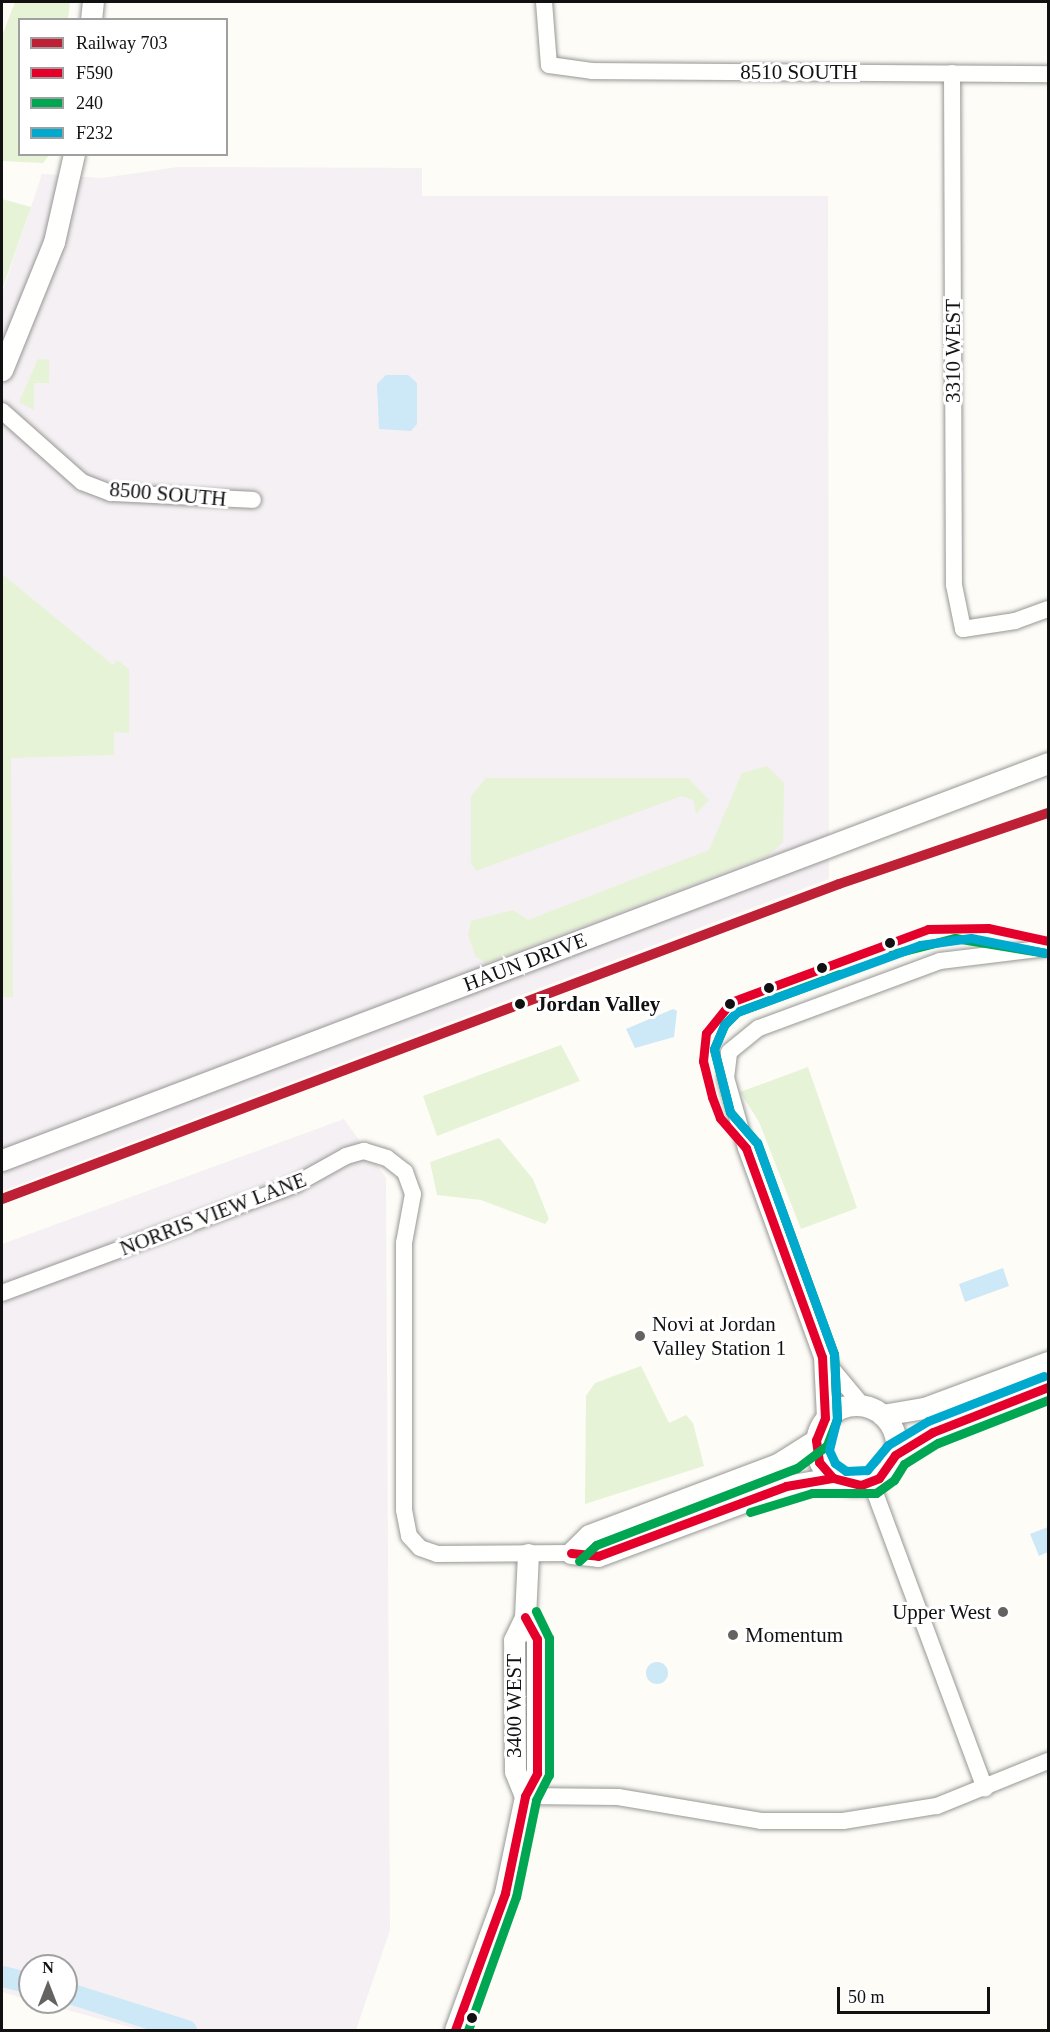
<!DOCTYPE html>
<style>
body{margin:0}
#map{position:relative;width:1050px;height:2032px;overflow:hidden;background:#fdfcf7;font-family:"Times New Roman",serif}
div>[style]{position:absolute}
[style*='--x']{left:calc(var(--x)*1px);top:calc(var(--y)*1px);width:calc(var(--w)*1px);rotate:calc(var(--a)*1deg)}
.industrial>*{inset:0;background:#f5f0f3}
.green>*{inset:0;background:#e7f3d7}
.water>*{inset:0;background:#cde8f7}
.round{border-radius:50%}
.canal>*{height:21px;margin:-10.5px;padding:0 10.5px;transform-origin:10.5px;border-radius:10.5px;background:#cde8f7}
.roads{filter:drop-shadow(0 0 2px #979795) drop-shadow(0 0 2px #979795)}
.minor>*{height:16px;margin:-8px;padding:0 8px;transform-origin:8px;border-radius:8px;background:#fffffe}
.tertiary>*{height:21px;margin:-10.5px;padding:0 10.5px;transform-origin:10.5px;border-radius:10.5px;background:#fffffe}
.tertiary>.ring{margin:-10.5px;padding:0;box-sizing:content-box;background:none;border:21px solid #fffffe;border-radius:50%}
.bus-1>*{height:9px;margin:-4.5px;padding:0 4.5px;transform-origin:4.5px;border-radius:4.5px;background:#e4002b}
.bus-2>*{height:9px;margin:-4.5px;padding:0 4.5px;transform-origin:4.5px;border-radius:4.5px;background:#00a651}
.bus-3>*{height:9px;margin:-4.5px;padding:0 4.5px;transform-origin:4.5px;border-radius:4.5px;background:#00a9ce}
.rail-1>*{height:10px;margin:-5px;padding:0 5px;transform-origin:5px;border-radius:5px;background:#be2036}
.dots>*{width:16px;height:16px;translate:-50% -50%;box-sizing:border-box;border:3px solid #fff;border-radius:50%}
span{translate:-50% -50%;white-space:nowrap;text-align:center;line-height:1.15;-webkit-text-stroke:6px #fff;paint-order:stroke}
.street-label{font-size:21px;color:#111}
.stop-label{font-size:21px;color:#111;font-weight:700}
.left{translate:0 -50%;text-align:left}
.poi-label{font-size:21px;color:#111}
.right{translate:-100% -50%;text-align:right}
.frame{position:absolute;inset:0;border:3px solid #111;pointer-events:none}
.legend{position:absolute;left:18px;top:18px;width:210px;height:138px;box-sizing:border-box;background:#fff;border:2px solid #a0a0a0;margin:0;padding:8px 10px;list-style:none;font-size:18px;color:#111}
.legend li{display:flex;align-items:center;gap:12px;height:30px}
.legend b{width:30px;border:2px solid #a0a0a0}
.north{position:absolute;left:18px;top:1954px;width:60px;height:60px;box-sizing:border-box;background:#fff;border:2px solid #a0a0a0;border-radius:50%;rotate:0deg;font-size:16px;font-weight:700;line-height:24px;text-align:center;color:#111}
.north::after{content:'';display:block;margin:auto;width:21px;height:27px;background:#646362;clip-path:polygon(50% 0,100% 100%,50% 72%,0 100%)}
.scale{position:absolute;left:837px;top:1987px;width:153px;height:27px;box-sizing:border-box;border:3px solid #111;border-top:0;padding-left:8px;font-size:18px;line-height:21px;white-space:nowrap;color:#111;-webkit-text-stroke:4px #fff;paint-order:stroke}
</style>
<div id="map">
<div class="industrial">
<div style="clip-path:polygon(178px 167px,422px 168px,422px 196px,828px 196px,829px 879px,2px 1191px,2px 293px,42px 174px,102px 178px)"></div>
<div style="clip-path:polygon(344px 1119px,386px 1178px,390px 1930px,356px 2030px,140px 2030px,38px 2002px,66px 2002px,66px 1966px,30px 1966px,30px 2000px,2px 1992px,2px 1244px)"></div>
</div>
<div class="green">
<div style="clip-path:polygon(15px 2px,70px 2px,68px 19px,20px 20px,20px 154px,49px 155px,43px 163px,2px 161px,2px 36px)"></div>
<div style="clip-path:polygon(2px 199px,31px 207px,2px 290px)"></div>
<div style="clip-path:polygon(38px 359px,49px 360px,49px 383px,34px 383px,34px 410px,19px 402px)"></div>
<div style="clip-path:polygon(2px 574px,113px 665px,117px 660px,129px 669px,129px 733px,114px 732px,114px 755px,11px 758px,13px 997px,2px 997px)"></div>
<div style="clip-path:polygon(767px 766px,784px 783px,783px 842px,769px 855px,486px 963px,476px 957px,468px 935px,471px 921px,513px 910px,528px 920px,709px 850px,742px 773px)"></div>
<div style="clip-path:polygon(486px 778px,688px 778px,709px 800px,696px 814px,693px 800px,682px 796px,476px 871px,471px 863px,471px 796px)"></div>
<div style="clip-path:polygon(561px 1045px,580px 1081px,437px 1136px,423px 1096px)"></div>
<div style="clip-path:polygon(808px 1067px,857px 1208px,801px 1229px,759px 1122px,740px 1092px)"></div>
<div style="clip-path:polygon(499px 1138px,533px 1179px,549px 1219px,545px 1224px,481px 1200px,437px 1195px,430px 1162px)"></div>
<div style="clip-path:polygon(641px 1366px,669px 1423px,686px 1415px,693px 1423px,704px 1466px,585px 1504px,586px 1396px,595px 1383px)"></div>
</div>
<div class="water">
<div style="clip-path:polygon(386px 375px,408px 375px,417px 383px,417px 424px,411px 431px,379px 429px,377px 384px)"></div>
<div style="clip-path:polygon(673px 1009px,677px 1011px,674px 1037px,635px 1048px,626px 1029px)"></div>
<div style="clip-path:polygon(1003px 1268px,1009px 1286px,965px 1302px,959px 1284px)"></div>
<div style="clip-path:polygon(1048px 1527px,1048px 1552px,1039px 1556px,1030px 1534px)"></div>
<div class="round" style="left:646px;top:1662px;width:22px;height:22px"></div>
</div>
<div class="canal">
<div style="--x:2;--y:1976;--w:29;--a:14"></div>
<div style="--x:66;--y:1992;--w:126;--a:17.6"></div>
</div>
<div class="roads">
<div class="minor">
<div style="--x:544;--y:2;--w:63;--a:85.5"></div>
<div style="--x:549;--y:65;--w:43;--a:7.9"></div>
<div style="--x:592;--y:71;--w:456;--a:0.4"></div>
<div style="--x:952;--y:73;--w:512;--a:89.78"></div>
<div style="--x:954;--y:585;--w:45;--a:78.4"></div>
<div style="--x:963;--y:629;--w:53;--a:-8.7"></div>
<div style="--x:1015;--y:621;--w:35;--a:-20"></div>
<div style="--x:2;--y:411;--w:107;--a:41.6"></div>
<div style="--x:82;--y:482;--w:31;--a:21"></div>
<div style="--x:111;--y:493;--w:142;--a:2.8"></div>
<div style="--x:2;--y:1293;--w:314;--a:-20.3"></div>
<div style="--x:296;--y:1184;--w:57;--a:-29.2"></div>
<div style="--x:346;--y:1156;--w:19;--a:-16"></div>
<div style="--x:364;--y:1151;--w:24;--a:17"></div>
<div style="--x:387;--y:1158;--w:23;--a:38"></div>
<div style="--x:405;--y:1172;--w:23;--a:70"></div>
<div style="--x:413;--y:1194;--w:50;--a:100.4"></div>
<div style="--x:404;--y:1243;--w:267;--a:90"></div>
<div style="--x:404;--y:1510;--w:26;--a:79"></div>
<div style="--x:409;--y:1536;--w:16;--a:47"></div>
<div style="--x:420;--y:1548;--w:18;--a:19"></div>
<div style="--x:437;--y:1554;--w:134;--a:-0.4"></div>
<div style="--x:822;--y:1357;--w:62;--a:50.2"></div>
<div style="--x:825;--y:1418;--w:61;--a:-92.8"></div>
<div style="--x:822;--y:1357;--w:222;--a:-110"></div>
<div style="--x:746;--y:1148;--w:73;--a:-105.9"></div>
<div style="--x:726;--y:1078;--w:26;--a:-83"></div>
<div style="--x:729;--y:1052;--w:38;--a:-39"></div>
<div style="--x:759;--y:1028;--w:193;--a:-20.3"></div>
<div style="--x:940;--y:961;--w:109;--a:-6.9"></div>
<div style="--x:871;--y:1482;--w:327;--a:69.6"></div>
<div style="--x:525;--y:1796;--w:93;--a:0.6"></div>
<div style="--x:618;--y:1797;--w:145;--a:9.5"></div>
<div style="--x:761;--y:1821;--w:82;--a:0"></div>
<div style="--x:843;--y:1821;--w:95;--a:-9.1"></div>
<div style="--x:937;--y:1806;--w:120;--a:-22.1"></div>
</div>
<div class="tertiary">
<div style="--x:91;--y:20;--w:18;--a:-84"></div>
<div style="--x:2;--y:370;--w:138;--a:-67.9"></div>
<div style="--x:54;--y:242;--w:90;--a:-77.2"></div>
<div style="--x:2;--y:1160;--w:1119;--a:-20.78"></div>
<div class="ring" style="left:816px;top:1405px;width:59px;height:59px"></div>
<div style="--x:882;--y:1415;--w:43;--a:-9.5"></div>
<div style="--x:924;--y:1408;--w:132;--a:-20.4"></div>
<div style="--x:895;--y:1455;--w:55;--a:-30.8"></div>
<div style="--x:942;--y:1427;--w:113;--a:-20.7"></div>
<div style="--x:571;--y:1553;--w:27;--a:6"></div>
<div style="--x:598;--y:1556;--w:201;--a:-20.4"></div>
<div style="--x:786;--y:1486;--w:48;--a:-9.7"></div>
<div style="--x:571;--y:1553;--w:25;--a:-45"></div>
<div style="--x:589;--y:1535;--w:202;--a:-20.6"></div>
<div style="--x:778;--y:1464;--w:45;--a:-32.3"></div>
<div style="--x:525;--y:1796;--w:27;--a:-112"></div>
<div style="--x:515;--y:1771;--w:131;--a:-90.4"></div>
<div style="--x:514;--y:1640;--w:25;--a:-64"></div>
<div style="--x:525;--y:1617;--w:63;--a:-87.3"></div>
<div style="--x:455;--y:2030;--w:146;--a:-69.9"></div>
<div style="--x:505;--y:1893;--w:99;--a:-78.3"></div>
<div style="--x:525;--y:1796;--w:26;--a:-62"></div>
<div style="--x:537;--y:1773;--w:134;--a:-90"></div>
<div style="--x:537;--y:1639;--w:25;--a:-119"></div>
</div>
</div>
<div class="bus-1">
<div style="--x:825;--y:1418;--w:61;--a:-92.8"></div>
<div style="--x:822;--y:1357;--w:222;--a:-110"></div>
<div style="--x:746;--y:1148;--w:40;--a:-131"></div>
<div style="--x:720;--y:1118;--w:22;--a:-111"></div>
<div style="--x:712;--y:1097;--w:37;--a:-104"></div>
<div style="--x:703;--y:1061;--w:28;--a:-84"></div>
<div style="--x:706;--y:1033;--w:40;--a:-51"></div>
<div style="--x:731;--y:1002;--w:210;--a:-20.3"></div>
<div style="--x:928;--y:929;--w:60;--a:-1"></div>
<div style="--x:988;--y:928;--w:61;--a:12.2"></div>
<div style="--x:825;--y:1418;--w:24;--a:112"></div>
<div style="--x:816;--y:1440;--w:22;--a:82"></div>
<div style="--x:819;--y:1462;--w:21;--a:49"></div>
<div style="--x:833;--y:1478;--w:29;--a:14"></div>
<div style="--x:861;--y:1485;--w:19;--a:-21"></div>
<div style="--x:879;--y:1478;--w:28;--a:-55"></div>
<div style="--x:895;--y:1455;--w:44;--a:-31.2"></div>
<div style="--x:933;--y:1432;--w:123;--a:-21.4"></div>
<div style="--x:571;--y:1553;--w:27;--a:6"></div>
<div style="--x:598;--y:1556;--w:201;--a:-20.4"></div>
<div style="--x:786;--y:1486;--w:48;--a:-9.7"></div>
<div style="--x:455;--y:2030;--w:146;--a:-69.9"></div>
<div style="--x:505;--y:1893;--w:99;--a:-78.3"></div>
<div style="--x:525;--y:1796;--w:26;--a:-62"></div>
<div style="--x:537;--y:1773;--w:134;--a:-90"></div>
<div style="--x:537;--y:1639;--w:25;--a:-119"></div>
</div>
<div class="bus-2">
<div style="--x:892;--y:954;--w:65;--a:-14.3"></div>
<div style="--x:955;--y:938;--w:92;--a:9.4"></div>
<div style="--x:750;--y:1512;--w:65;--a:-17"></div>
<div style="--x:812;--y:1493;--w:64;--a:0"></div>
<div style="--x:876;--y:1493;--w:22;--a:-36"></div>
<div style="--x:894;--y:1480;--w:19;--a:-58"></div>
<div style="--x:904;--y:1464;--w:40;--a:-32"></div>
<div style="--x:938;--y:1443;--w:118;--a:-21.4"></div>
<div style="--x:579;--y:1561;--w:23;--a:-43"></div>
<div style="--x:596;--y:1545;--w:215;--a:-21"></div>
<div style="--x:797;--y:1468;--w:38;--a:-37"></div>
<div style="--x:827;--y:1445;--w:28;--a:-69"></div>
<div style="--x:837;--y:1419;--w:65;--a:-92.6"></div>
<div style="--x:834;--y:1354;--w:225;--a:-110"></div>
<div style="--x:757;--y:1143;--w:41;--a:-131.1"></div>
<div style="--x:730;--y:1112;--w:65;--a:-104.3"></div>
<div style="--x:714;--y:1049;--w:26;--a:-67"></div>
<div style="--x:724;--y:1025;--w:18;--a:-45"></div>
<div style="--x:737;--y:1012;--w:109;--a:-20.4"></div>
<div style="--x:468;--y:2030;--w:141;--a:-70.2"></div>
<div style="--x:516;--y:1897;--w:99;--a:-78.3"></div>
<div style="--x:536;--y:1800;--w:28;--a:-63"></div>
<div style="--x:549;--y:1775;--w:137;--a:-90"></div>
<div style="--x:549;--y:1638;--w:30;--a:-116"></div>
</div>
<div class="bus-3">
<div style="--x:1044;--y:1376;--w:124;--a:158.8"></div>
<div style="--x:928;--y:1421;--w:47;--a:149"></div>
<div style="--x:888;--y:1445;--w:33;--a:130"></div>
<div style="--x:867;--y:1470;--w:21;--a:177"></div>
<div style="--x:846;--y:1471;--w:14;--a:-144"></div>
<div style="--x:835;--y:1463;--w:14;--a:-115"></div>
<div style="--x:829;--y:1450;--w:32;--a:-76"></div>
<div style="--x:837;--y:1419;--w:65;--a:-92.6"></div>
<div style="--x:834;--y:1354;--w:225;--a:-110"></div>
<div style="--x:757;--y:1143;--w:41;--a:-131.1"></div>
<div style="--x:730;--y:1112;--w:65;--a:-104.3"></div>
<div style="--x:714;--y:1049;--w:26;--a:-67"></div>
<div style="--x:724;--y:1025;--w:18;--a:-45"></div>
<div style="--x:737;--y:1012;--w:195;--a:-20.1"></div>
<div style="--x:920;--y:945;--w:51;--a:-7.8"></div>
<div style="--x:971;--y:938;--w:76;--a:11.3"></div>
</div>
<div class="rail-1">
<div style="--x:2;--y:1199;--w:894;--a:-20.62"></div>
<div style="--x:839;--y:884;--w:221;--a:-18.8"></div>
</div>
<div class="dots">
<div style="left:890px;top:943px;background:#111"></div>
<div style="left:822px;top:968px;background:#111"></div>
<div style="left:769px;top:988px;background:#111"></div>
<div style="left:520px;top:1004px;background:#111"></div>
<div style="left:730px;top:1004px;background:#111"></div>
<div style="left:640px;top:1336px;background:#646362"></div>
<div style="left:1003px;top:1612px;background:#646362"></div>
<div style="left:733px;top:1635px;background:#646362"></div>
<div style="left:472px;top:2018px;background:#111"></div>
</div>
<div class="street-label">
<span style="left:799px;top:72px">8510 SOUTH</span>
<span style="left:953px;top:351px;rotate:-90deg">3310 WEST</span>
<span style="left:168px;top:494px;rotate:5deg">8500 SOUTH</span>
<span style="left:525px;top:962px;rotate:-21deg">HAUN DRIVE</span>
<span style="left:213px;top:1214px;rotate:-21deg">NORRIS VIEW LANE</span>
<span style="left:514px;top:1706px;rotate:-90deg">3400 WEST</span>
</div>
<div class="stop-label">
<span class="left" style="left:536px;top:1004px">Jordan Valley</span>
</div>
<div class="poi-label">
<span class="left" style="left:652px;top:1336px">Novi at Jordan<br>Valley Station 1</span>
<span class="right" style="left:991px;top:1612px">Upper West</span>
<span class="left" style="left:745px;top:1635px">Momentum</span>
</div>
<div class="frame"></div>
<ul class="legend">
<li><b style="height:8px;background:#be2036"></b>Railway 703</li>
<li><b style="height:8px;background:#e4002b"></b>F590</li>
<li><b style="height:8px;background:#00a651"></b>240</li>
<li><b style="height:8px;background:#00a9ce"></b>F232</li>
</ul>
<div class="north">N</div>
<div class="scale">50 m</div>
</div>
